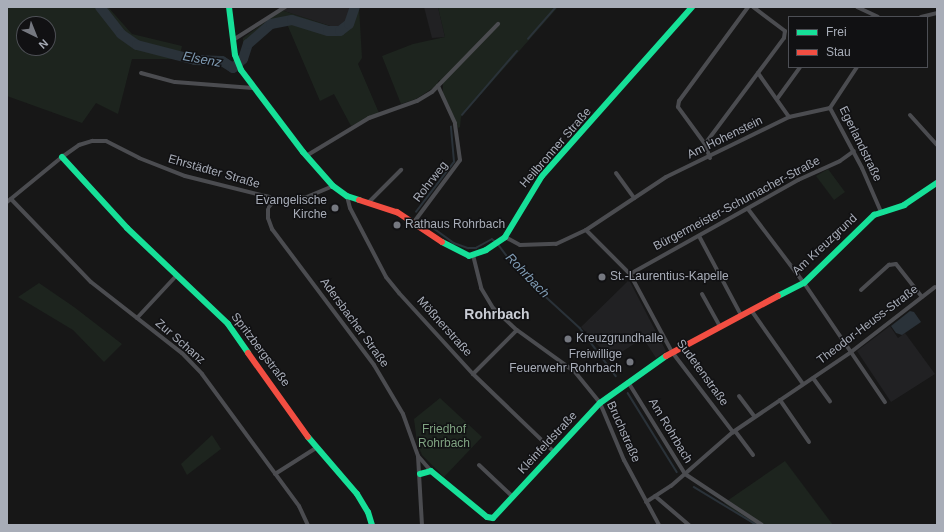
<!DOCTYPE html>
<meta charset="utf-8">
<style>
body{margin:0}
#map{position:relative;width:944px;height:532px;overflow:hidden;background:#171717;font-family:Helvetica,sans-serif}
div>[style]{position:absolute}
[style*='--x']{left:calc(var(--x)*1px);top:calc(var(--y)*1px);width:calc(var(--w)*1px);rotate:calc(var(--a)*1deg)}
.built>*{inset:0;background:#212123}
.green>*{inset:0;background:#1d241e}
.water>*{inset:0;background:#2a3239}
.stream>*{height:1.5px;margin:-0.75px;padding:0 0.75px;transform-origin:0.75px;border-radius:0.75px;background:#2a3239}
.river>*{height:10px;margin:-5px;padding:0 5px;transform-origin:5px;border-radius:5px;background:#2a3239}
.street>*{height:4px;margin:-2px;padding:0 2px;transform-origin:2px;border-radius:2px;background:#4b4c50}
.fast>*{height:6px;margin:-3px;padding:0 3px;transform-origin:3px;border-radius:3px;background:#16e098}
.jam>*{height:6px;margin:-3px;padding:0 3px;transform-origin:3px;border-radius:3px;background:#f24e42}
.dots>*{width:11px;height:11px;translate:-50% -50%;box-sizing:border-box;border:2px solid #111113;border-radius:50%}
span{translate:-50% -50%;white-space:nowrap;text-align:center;line-height:1.15;-webkit-text-stroke:3px #111113;paint-order:stroke}
.street-label{font-size:12px;color:#a8adb8}
.poi-label{font-size:12px;color:#a8adb8}
.right{translate:-100% -50%;text-align:right}
.left{translate:0 -50%;text-align:left}
.park-label{font-size:12px;color:#7fa381}
.water-label{font-size:13px;color:#7f9bb3;font-style:italic}
.quarter-label{font-size:14px;color:#c9ccd4;font-weight:700}
.frame{position:absolute;inset:0;border:8px solid #a8adb8;pointer-events:none}
.legend{position:absolute;left:788px;top:16px;width:140px;height:52px;box-sizing:border-box;background:#111113;border:1px solid #4d4f55;margin:0;padding:5px 7px;list-style:none;font-size:12px;color:#a8adb8}
.legend li{display:flex;align-items:center;gap:8px;height:20px}
.legend b{width:20px;border:1px solid #4d4f55}
.north{position:absolute;left:16px;top:16px;width:40px;height:40px;box-sizing:border-box;background:#111113;border:1px solid #4d4f55;border-radius:50%;rotate:137deg;font-size:11px;font-weight:700;line-height:16px;text-align:center;color:#a8adb8}
.north::after{content:'';display:block;margin:auto;width:14px;height:18px;background:#757880;clip-path:polygon(50% 0,100% 100%,50% 72%,0 100%)}
</style>
<div id="map">
<div class="built">
<div style="clip-path:polygon(283px 7px,352px 7px,349px 20px,339px 29px,281px 10px)"></div>
<div style="clip-path:polygon(424px 7px,438px 7px,445px 37px,432px 38px)"></div>
<div style="clip-path:polygon(629px 280px,666px 351px,656px 358px,643px 338px,611px 359px,581px 327px)"></div>
<div style="clip-path:polygon(890px 326px,898px 338px,905px 333px,935px 374px,891px 402px,857px 351px)"></div>
</div>
<div class="green">
<div style="clip-path:polygon(evenodd,7px 7px,108px 7px,132px 34px,182px 46px,179px 59px,132px 59px,118px 114px,96px 103px,82px 123px,7px 96px,7px 7px,24px 24px,48px 24px,48px 48px,24px 48px,24px 24px)"></div>
<div style="clip-path:polygon(352px 7px,359px 7px,362px 58px,358px 64px,379px 113px,351px 126px,334px 94px,320px 101px,287px 24px,274px 25px,263px 32px,243px 53px,243px 38px,281px 10px,339px 29px,349px 20px)"></div>
<div style="clip-path:polygon(438px 7px,558px 7px,461px 117px,460px 127px,458px 128px,443px 94px,443px 83px,439px 80px,436px 86px,416px 99px,401px 104px,382px 56px,413px 44px,445px 37px)"></div>
<div style="clip-path:polygon(828px 169px,845px 192px,834px 200px,816px 176px)"></div>
<div style="clip-path:polygon(39px 283px,74px 307px,122px 344px,104px 362px,73px 330px,18px 297px)"></div>
<div style="clip-path:polygon(440px 398px,482px 437px,444px 477px,422px 455px,417px 443px,414px 419px)"></div>
<div style="clip-path:polygon(212px 435px,221px 449px,187px 475px,181px 464px)"></div>
<div style="clip-path:polygon(785px 461px,833px 525px,754px 525px,724px 503px)"></div>
</div>
<div class="water">
<div style="clip-path:polygon(910px 311px,914px 312px,921px 322px,902px 335px,896px 333px,891px 326px)"></div>
</div>
<div class="stream">
<div style="--x:528;--y:39;--w:43;--a:-48.8"></div>
<div style="--x:462;--y:115;--w:84;--a:-49.3"></div>
<div style="--x:416;--y:212;--w:63;--a:-52.8"></div>
<div style="--x:454;--y:162;--w:35;--a:-95"></div>
<div style="--x:421;--y:219;--w:41;--a:36"></div>
<div style="--x:454;--y:243;--w:15;--a:20"></div>
<div style="--x:468;--y:248;--w:8;--a:0"></div>
<div style="--x:476;--y:248;--w:18;--a:-29"></div>
<div style="--x:492;--y:239;--w:4;--a:34"></div>
<div style="--x:498;--y:244;--w:36;--a:53"></div>
<div style="--x:520;--y:273;--w:81;--a:42.5"></div>
<div style="--x:580;--y:328;--w:60;--a:53.1"></div>
<div style="--x:628;--y:393;--w:93;--a:58.2"></div>
<div style="--x:694;--y:487;--w:74;--a:31.1"></div>
</div>
<div class="river">
<div style="--x:100;--y:7;--w:34;--a:52"></div>
<div style="--x:121;--y:34;--w:19;--a:35"></div>
<div style="--x:137;--y:45;--w:60;--a:14.5"></div>
<div style="--x:195;--y:60;--w:27;--a:2"></div>
<div style="--x:222;--y:61;--w:13;--a:32"></div>
<div style="--x:233;--y:68;--w:13;--a:-42"></div>
<div style="--x:243;--y:59;--w:16;--a:-72"></div>
<div style="--x:248;--y:44;--w:30;--a:-41"></div>
<div style="--x:271;--y:24;--w:21;--a:-11"></div>
<div style="--x:292;--y:20;--w:38;--a:17"></div>
<div style="--x:328;--y:31;--w:12;--a:0"></div>
<div style="--x:340;--y:31;--w:11;--a:-38"></div>
<div style="--x:349;--y:24;--w:18;--a:-71"></div>
</div>
<div class="street">
<div style="--x:857;--y:7;--w:23;--a:25"></div>
<div style="--x:921;--y:17;--w:16;--a:-14"></div>
<div style="--x:233;--y:40;--w:62;--a:-32.4"></div>
<div style="--x:857;--y:67;--w:49;--a:123.4"></div>
<div style="--x:830;--y:108;--w:68;--a:61.9"></div>
<div style="--x:862;--y:168;--w:48;--a:66.6"></div>
<div style="--x:141;--y:73;--w:35;--a:15"></div>
<div style="--x:175;--y:82;--w:78;--a:4.4"></div>
<div style="--x:758;--y:73;--w:54;--a:54.8"></div>
<div style="--x:777;--y:99;--w:39;--a:-54"></div>
<div style="--x:910;--y:115;--w:40;--a:48"></div>
<div style="--x:705;--y:144;--w:132;--a:-53.3"></div>
<div style="--x:784;--y:38;--w:7;--a:-82"></div>
<div style="--x:785;--y:31;--w:40;--a:-143"></div>
<div style="--x:306;--y:156;--w:74;--a:-31.1"></div>
<div style="--x:369;--y:118;--w:51;--a:-19.5"></div>
<div style="--x:417;--y:101;--w:17;--a:-31"></div>
<div style="--x:432;--y:92;--w:95;--a:-45.9"></div>
<div style="--x:710;--y:158;--w:15;--a:-110"></div>
<div style="--x:705;--y:144;--w:46;--a:-126.1"></div>
<div style="--x:678;--y:107;--w:6;--a:-81"></div>
<div style="--x:679;--y:101;--w:117;--a:-53.7"></div>
<div style="--x:616;--y:173;--w:31;--a:54"></div>
<div style="--x:333;--y:186;--w:28;--a:157"></div>
<div style="--x:307;--y:197;--w:33;--a:173"></div>
<div style="--x:274;--y:201;--w:9;--a:131"></div>
<div style="--x:268;--y:208;--w:10;--a:90"></div>
<div style="--x:268;--y:218;--w:12;--a:70"></div>
<div style="--x:272;--y:229;--w:170;--a:53.1"></div>
<div style="--x:374;--y:365;--w:57;--a:59.4"></div>
<div style="--x:403;--y:414;--w:45;--a:70.3"></div>
<div style="--x:418;--y:456;--w:69;--a:86.7"></div>
<div style="--x:347;--y:196;--w:12;--a:76"></div>
<div style="--x:350;--y:208;--w:78;--a:62.4"></div>
<div style="--x:386;--y:277;--w:21;--a:51"></div>
<div style="--x:399;--y:293;--w:110;--a:47.6"></div>
<div style="--x:473;--y:374;--w:112;--a:43.9"></div>
<div style="--x:11;--y:199;--w:115;--a:46.1"></div>
<div style="--x:91;--y:282;--w:115;--a:38"></div>
<div style="--x:182;--y:353;--w:29;--a:46"></div>
<div style="--x:202;--y:374;--w:164;--a:53.7"></div>
<div style="--x:299;--y:506;--w:21;--a:65"></div>
<div style="--x:7;--y:202;--w:71;--a:-39.3"></div>
<div style="--x:62;--y:157;--w:21;--a:-35"></div>
<div style="--x:79;--y:145;--w:14;--a:-17"></div>
<div style="--x:92;--y:141;--w:14;--a:0"></div>
<div style="--x:106;--y:141;--w:37;--a:27"></div>
<div style="--x:139;--y:158;--w:49;--a:21.4"></div>
<div style="--x:185;--y:176;--w:87;--a:14"></div>
<div style="--x:269;--y:197;--w:6;--a:39"></div>
<div style="--x:368;--y:203;--w:47;--a:-45"></div>
<div style="--x:748;--y:209;--w:93;--a:52.9"></div>
<div style="--x:804;--y:283;--w:144;--a:55.8"></div>
<div style="--x:414;--y:222;--w:77;--a:-53.4"></div>
<div style="--x:460;--y:160;--w:37;--a:-98"></div>
<div style="--x:455;--y:123;--w:41;--a:-114.7"></div>
<div style="--x:586;--y:230;--w:62;--a:45"></div>
<div style="--x:630;--y:274;--w:89;--a:61.7"></div>
<div style="--x:672;--y:352;--w:101;--a:52.7"></div>
<div style="--x:699;--y:236;--w:89;--a:62"></div>
<div style="--x:505;--y:237;--w:17;--a:28"></div>
<div style="--x:520;--y:245;--w:36;--a:-2"></div>
<div style="--x:556;--y:244;--w:33;--a:-25"></div>
<div style="--x:586;--y:230;--w:96;--a:-33.5"></div>
<div style="--x:666;--y:177;--w:137;--a:-26"></div>
<div style="--x:789;--y:117;--w:42;--a:-12.4"></div>
<div style="--x:473;--y:255;--w:34;--a:76"></div>
<div style="--x:481;--y:288;--w:23;--a:59"></div>
<div style="--x:493;--y:308;--w:33;--a:43"></div>
<div style="--x:517;--y:330;--w:72;--a:35.9"></div>
<div style="--x:575;--y:372;--w:40;--a:51"></div>
<div style="--x:600;--y:403;--w:62;--a:67.2"></div>
<div style="--x:624;--y:460;--w:74;--a:61.7"></div>
<div style="--x:630;--y:274;--w:193;--a:-29.2"></div>
<div style="--x:798;--y:180;--w:46;--a:-24.3"></div>
<div style="--x:840;--y:161;--w:17;--a:-36"></div>
<div style="--x:861;--y:290;--w:38;--a:-42"></div>
<div style="--x:889;--y:265;--w:7;--a:-8"></div>
<div style="--x:896;--y:264;--w:42;--a:51.8"></div>
<div style="--x:702;--y:294;--w:37;--a:61"></div>
<div style="--x:751;--y:310;--w:90;--a:54.9"></div>
<div style="--x:137;--y:318;--w:57;--a:-47.1"></div>
<div style="--x:473;--y:374;--w:62;--a:-45"></div>
<div style="--x:813;--y:378;--w:29;--a:54"></div>
<div style="--x:628;--y:382;--w:108;--a:58.2"></div>
<div style="--x:685;--y:474;--w:92;--a:33.5"></div>
<div style="--x:739;--y:396;--w:26;--a:53"></div>
<div style="--x:780;--y:400;--w:51;--a:55.4"></div>
<div style="--x:735;--y:431;--w:30;--a:53"></div>
<div style="--x:418;--y:456;--w:20;--a:49"></div>
<div style="--x:479;--y:465;--w:47;--a:43.3"></div>
<div style="--x:275;--y:474;--w:49;--a:-32.4"></div>
<div style="--x:655;--y:496;--w:45;--a:40.5"></div>
<div style="--x:646;--y:502;--w:30;--a:-33"></div>
<div style="--x:671;--y:486;--w:82;--a:-41.1"></div>
<div style="--x:733;--y:432;--w:143;--a:-34.1"></div>
<div style="--x:851;--y:352;--w:106;--a:-37.7"></div>
</div>
<div class="fast">
<div style="--x:229;--y:7;--w:48;--a:82.9"></div>
<div style="--x:235;--y:55;--w:16;--a:68"></div>
<div style="--x:241;--y:70;--w:103;--a:52.9"></div>
<div style="--x:303;--y:152;--w:45;--a:48.6"></div>
<div style="--x:333;--y:186;--w:17;--a:36"></div>
<div style="--x:347;--y:196;--w:13;--a:18"></div>
<div style="--x:62;--y:157;--w:96;--a:47.5"></div>
<div style="--x:127;--y:228;--w:139;--a:43.5"></div>
<div style="--x:228;--y:324;--w:35;--a:55"></div>
<div style="--x:442;--y:242;--w:30;--a:27"></div>
<div style="--x:469;--y:256;--w:18;--a:-19"></div>
<div style="--x:486;--y:250;--w:23;--a:-34"></div>
<div style="--x:505;--y:237;--w:71;--a:-58.8"></div>
<div style="--x:542;--y:176;--w:226;--a:-48.4"></div>
<div style="--x:778;--y:296;--w:29;--a:-27"></div>
<div style="--x:804;--y:283;--w:98;--a:-44.2"></div>
<div style="--x:874;--y:215;--w:32;--a:-18"></div>
<div style="--x:904;--y:205;--w:40;--a:-34"></div>
<div style="--x:308;--y:437;--w:75;--a:49.3"></div>
<div style="--x:357;--y:494;--w:21;--a:59"></div>
<div style="--x:368;--y:512;--w:14;--a:73"></div>
<div style="--x:420;--y:474;--w:11;--a:-15"></div>
<div style="--x:431;--y:471;--w:72;--a:39.4"></div>
<div style="--x:487;--y:517;--w:6;--a:9"></div>
<div style="--x:493;--y:518;--w:157;--a:-47.1"></div>
<div style="--x:600;--y:403;--w:81;--a:-35.5"></div>
</div>
<div class="jam">
<div style="--x:359;--y:200;--w:40;--a:18"></div>
<div style="--x:397;--y:212;--w:54;--a:33.7"></div>
<div style="--x:248;--y:353;--w:103;--a:54.5"></div>
<div style="--x:666;--y:356;--w:127;--a:-28.2"></div>
</div>
<div class="dots">
<div style="left:335px;top:208px;background:#757880"></div>
<div style="left:397px;top:225px;background:#757880"></div>
<div style="left:602px;top:277px;background:#757880"></div>
<div style="left:568px;top:339px;background:#757880"></div>
<div style="left:630px;top:362px;background:#757880"></div>
</div>
<div class="street-label">
<span style="left:725px;top:138px;rotate:-26deg">Am Hohenstein</span>
<span style="left:860px;top:144px;rotate:64deg">Egerlandstraße</span>
<span style="left:556px;top:148px;rotate:-49deg">Heilbronner Straße</span>
<span style="left:214px;top:172px;rotate:16deg">Ehrstädter Straße</span>
<span style="left:431px;top:182px;rotate:-52deg">Rohrweg</span>
<span style="left:737px;top:204px;rotate:-28deg">Bürgermeister-Schumacher-Straße</span>
<span style="left:825px;top:245px;rotate:-43deg">Am Kreuzgrund</span>
<span style="left:354px;top:323px;rotate:54deg">Adersbacher Straße</span>
<span style="left:868px;top:325px;rotate:-37deg">Theodor-Heuss-Straße</span>
<span style="left:444px;top:327px;rotate:48deg">Mößnerstraße</span>
<span style="left:180px;top:342px;rotate:41deg">Zur Schanz</span>
<span style="left:260px;top:350px;rotate:53deg">Spritzbergstraße</span>
<span style="left:702px;top:373px;rotate:54deg">Sudetenstraße</span>
<span style="left:670px;top:431px;rotate:59deg">Am Rohrbach</span>
<span style="left:623px;top:432px;rotate:66deg">Bruchstraße</span>
<span style="left:548px;top:443px;rotate:-47deg">Kleinfeldstraße</span>
</div>
<div class="poi-label">
<span class="right" style="left:327px;top:208px">Evangelische<br>Kirche</span>
<span class="left" style="left:405px;top:225px">Rathaus Rohrbach</span>
<span class="left" style="left:610px;top:277px">St.-Laurentius-Kapelle</span>
<span class="left" style="left:576px;top:339px">Kreuzgrundhalle</span>
<span class="right" style="left:622px;top:362px">Freiwillige<br>Feuerwehr Rohrbach</span>
</div>
<div class="park-label">
<span style="left:444px;top:437px">Friedhof<br>Rohrbach</span>
</div>
<div class="water-label">
<span style="left:202px;top:60px;rotate:10deg">Elsenz</span>
<span style="left:527px;top:276px;rotate:46deg">Rohrbach</span>
</div>
<div class="quarter-label">
<span style="left:497px;top:314px">Rohrbach</span>
</div>
<div class="frame"></div>
<ul class="legend">
<li><b style="height:5px;background:#16e098"></b>Frei</li>
<li><b style="height:5px;background:#f24e42"></b>Stau</li>
</ul>
<div class="north">N</div>
</div>
